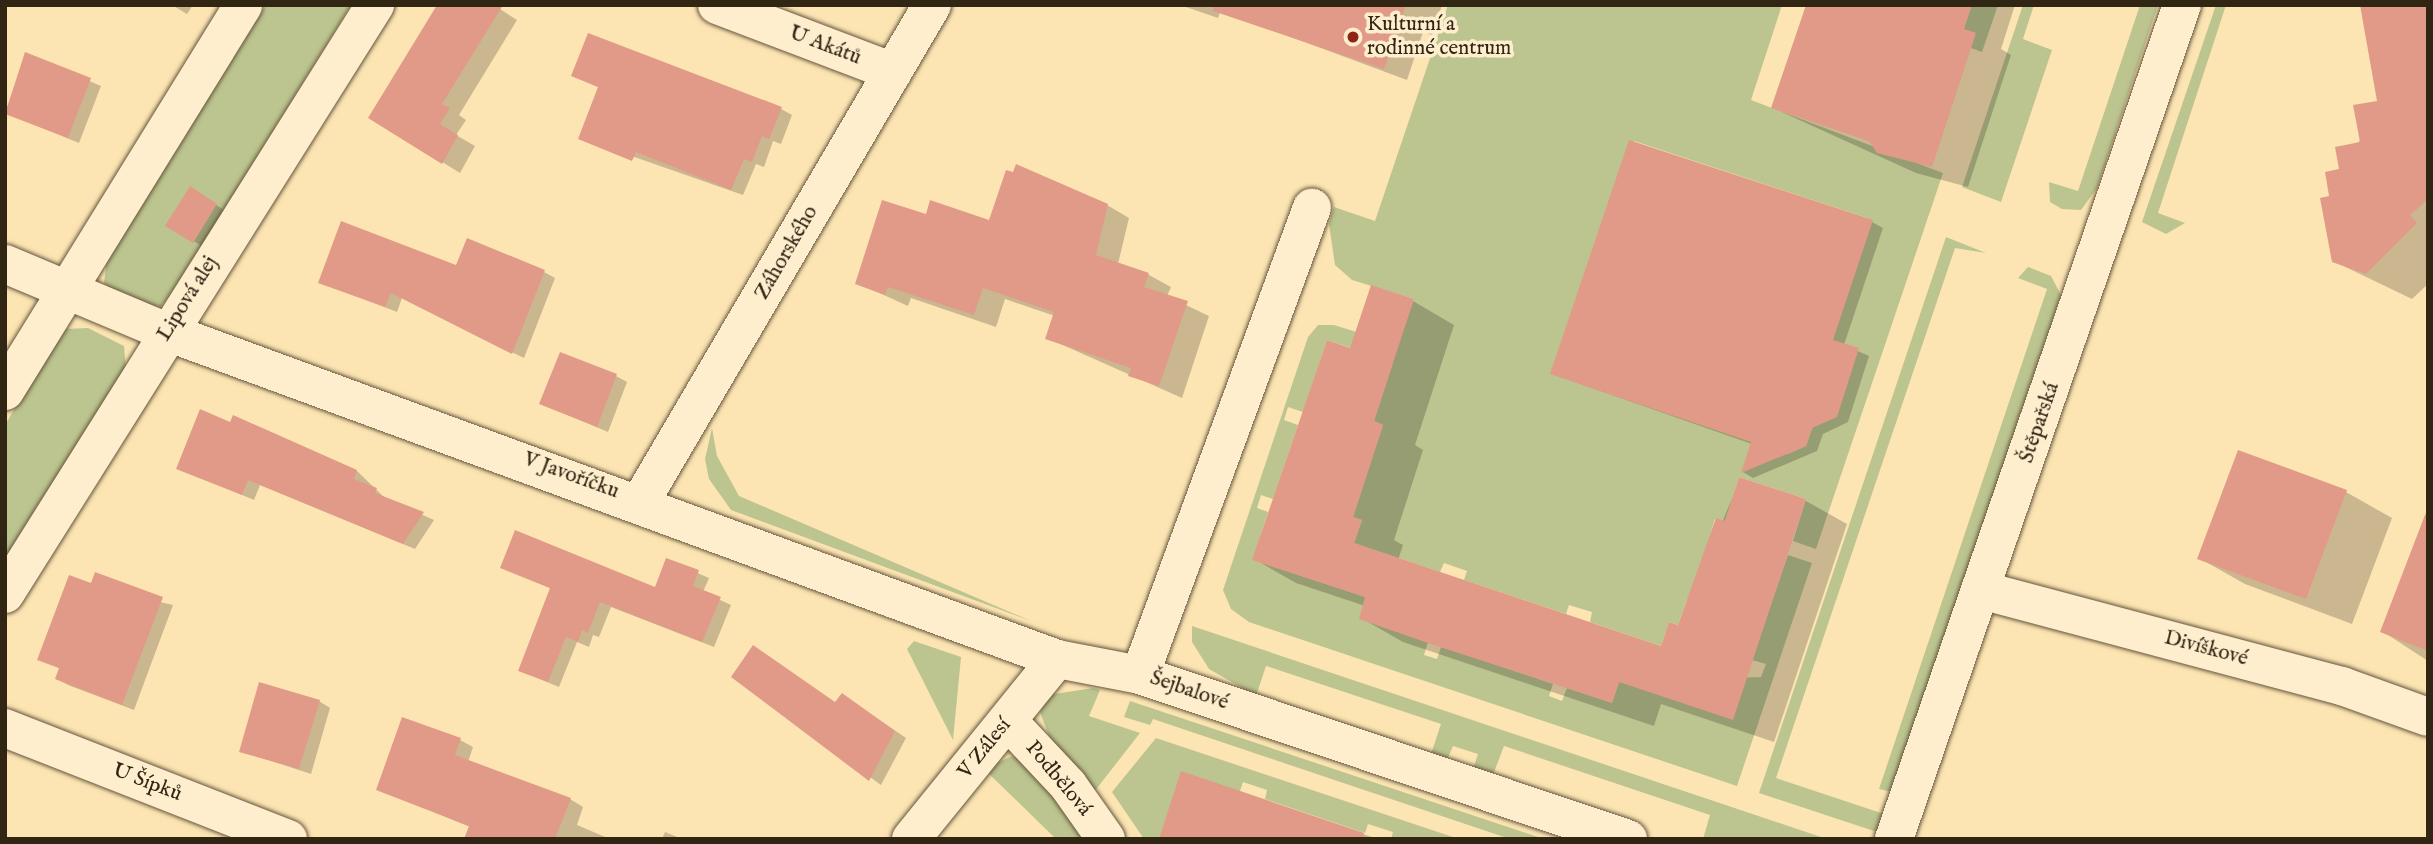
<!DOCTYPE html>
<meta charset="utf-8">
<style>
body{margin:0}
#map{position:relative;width:2433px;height:844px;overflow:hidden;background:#fde5b3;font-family:"IM FELL English",serif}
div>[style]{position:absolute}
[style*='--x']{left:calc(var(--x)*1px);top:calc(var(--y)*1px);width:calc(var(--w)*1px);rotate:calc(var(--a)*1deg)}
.green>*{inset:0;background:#bcc58f}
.shadow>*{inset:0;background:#0003}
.building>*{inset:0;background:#e19a87}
.roads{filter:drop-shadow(0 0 2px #64553c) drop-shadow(0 0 2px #64553c)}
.street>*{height:38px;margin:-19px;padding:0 19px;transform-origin:19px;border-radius:19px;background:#feeece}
.secondary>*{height:38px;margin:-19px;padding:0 19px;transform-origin:19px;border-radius:19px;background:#feeece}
.dots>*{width:19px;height:19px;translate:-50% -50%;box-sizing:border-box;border:4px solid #feeece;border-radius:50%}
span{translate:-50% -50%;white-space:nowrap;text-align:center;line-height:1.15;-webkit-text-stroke:7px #feeece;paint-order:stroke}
.poi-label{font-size:21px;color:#312514}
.left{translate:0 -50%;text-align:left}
.street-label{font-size:21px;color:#312514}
.frame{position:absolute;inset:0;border:7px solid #312514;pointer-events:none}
</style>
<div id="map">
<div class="green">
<div style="clip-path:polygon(266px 5px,351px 5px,175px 289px,161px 306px,148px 308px,119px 296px,104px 283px,107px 259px)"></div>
<div style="clip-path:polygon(evenodd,1448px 5px,1782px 5px,1751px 100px,1943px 173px,1816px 549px,1793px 541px,1806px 499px,1739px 477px,1725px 521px,1715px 519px,1708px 542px,1698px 602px,1687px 599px,1678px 625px,1669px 622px,1661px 646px,1590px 622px,1592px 612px,1569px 605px,1566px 614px,1464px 580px,1467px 571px,1444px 563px,1440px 572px,1354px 543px,1362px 520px,1353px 517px,1383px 425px,1374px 421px,1393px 362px,1327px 340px,1303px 412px,1288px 407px,1284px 420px,1298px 425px,1273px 499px,1261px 495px,1257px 508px,1268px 512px,1253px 560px,1365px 597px,1428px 642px,1424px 655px,1437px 659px,1441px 647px,1486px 661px,1553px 684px,1549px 696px,1562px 701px,1567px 688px,1612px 703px,1619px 682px,1761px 677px,1766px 664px,1752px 660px,1788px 555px,1812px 563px,1737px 786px,1249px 622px,1231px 609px,1223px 590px,1308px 337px,1318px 325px,1334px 325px,1398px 345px,1414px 299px,1352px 280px,1335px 265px,1329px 224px,1334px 207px,1375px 221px,1448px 5px,1634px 141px,1867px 218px,1817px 386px,1817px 415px,1806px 446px,1788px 454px,1552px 370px,1634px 141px)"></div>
<div style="clip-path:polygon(1972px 5px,1998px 5px,1982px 52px,1971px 48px,1975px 33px,1960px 28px)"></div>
<div style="clip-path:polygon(2023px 5px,2034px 5px,2023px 39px,2052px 50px,2001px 202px,1962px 187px)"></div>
<div style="clip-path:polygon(2140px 5px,2158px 5px,2097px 188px,2081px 210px,2062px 209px,2050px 202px,2049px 182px,2078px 191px)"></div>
<div style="clip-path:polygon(2216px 5px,2226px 5px,2158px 213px,2185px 223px,2166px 234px,2142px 222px)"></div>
<div style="clip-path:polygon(1946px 237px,1986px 253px,1955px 248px,1776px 778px,1884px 814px,1877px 832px,1759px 793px)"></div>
<div style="clip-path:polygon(2028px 267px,2051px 276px,2061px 295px,1892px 792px,1879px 789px,2047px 289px,2018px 278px)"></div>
<div style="clip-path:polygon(88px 328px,124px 346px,126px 369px,5px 560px,5px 425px,55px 339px,65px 329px)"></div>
<div style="clip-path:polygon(712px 428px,717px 456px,739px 496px,1031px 621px,731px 510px,709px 479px,705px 459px)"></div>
<div style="clip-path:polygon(1192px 626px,1827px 839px,1703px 839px,1710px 815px,1504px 746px,1493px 775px,1473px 769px,1478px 754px,1453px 746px,1447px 760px,1431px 754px,1441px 724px,1266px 666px,1256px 696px,1209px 669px,1192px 642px)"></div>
<div style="clip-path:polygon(914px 641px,961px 657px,953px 740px,907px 649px)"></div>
<div style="clip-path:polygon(1093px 688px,1100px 690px,1089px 716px,1140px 733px,1094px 792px,1049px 736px,1040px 712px,1048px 695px)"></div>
<div style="clip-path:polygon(1130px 701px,1544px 839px,1510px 839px,1153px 719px,1150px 725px,1124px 717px)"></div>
<div style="clip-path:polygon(1156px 738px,1459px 839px,1391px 839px,1393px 832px,1368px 824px,1365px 833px,1265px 799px,1267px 790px,1243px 782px,1240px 791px,1159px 839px,1144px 839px,1112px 792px)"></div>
<div style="clip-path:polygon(1012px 756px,1030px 764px,1086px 839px,1056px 839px,984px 769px)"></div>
</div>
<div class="shadow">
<div style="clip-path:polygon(172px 5px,193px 5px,187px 14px)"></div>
<div style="clip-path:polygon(494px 5px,517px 20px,459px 115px,466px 120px,456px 135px,475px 146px,460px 173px,371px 118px)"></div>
<div style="clip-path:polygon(1180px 5px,1223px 5px,1218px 18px)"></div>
<div style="clip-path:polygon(1277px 5px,1442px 5px,1432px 35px,1423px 32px,1407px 80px,1269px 29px)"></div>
<div style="clip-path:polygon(1907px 5px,2015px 5px,2001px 49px,2011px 55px,1968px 187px,1916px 173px,1773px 108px)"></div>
<div style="clip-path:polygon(2428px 43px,2428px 284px,2412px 299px,2333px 261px,2331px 197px,2379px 102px)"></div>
<div style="clip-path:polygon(26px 54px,101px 86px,79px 143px,5px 113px)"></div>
<div style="clip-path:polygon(573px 76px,781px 109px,792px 115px,781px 144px,773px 141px,764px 167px,756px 164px,743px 195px,580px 138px,600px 88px)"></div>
<div style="clip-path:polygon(201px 195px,227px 212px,205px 248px,167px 225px)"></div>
<div style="clip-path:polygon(1107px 205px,1129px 218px,1118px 264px,1149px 275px,1171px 287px,1167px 296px,1209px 316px,1182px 398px,1047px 338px,1055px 316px,1005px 299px,996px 327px,911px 298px,908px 306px,857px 283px,927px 216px,990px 223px)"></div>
<div style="clip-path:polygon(1872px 222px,1883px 228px,1844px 345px,1869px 356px,1848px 422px,1823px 434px,1817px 451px,1753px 478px,1743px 472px,1752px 444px,1552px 374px)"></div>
<div style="clip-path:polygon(457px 267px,544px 272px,555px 278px,524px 358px,402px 298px,397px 312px,320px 282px)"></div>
<div style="clip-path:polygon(1413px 301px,1454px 325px,1415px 445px,1423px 450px,1394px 540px,1403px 545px,1398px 560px,1662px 648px,1679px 627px,1740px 479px,1806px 501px,1847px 524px,1774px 742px,1661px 704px,1654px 726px,1403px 642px,1361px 618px,1365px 606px,1296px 583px,1254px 559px,1351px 350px)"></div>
<div style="clip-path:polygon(616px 376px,627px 382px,608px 432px,542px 404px)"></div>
<div style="clip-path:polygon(2239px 452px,2346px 492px,2392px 518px,2352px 624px,2245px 584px,2199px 558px)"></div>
<div style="clip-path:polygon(178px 468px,357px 471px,386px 499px,434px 520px,415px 549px,260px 485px,254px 500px)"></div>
<div style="clip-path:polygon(2427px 510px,2428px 510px,2428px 661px,2382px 631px)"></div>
<div style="clip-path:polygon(667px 560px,709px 578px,703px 592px,731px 605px,714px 647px,611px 607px,599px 637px,593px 635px,589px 647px,577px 642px,559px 687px,520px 671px,552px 589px,502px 568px,656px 589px)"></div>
<div style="clip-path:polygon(92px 586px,173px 605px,134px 710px,68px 685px,57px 679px,61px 669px,39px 659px)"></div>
<div style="clip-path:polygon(733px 677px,836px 704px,843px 695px,906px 738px,881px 785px)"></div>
<div style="clip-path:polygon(319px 701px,330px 708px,311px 774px,241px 751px)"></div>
<div style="clip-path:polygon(460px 740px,473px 747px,468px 762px,570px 799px,583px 807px,577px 825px,610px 839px,469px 839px,470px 827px,378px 789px)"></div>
<div style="clip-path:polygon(1182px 774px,1378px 839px,1163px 839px)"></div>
<div style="clip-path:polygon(665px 832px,682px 839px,662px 839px)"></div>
</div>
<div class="building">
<div style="clip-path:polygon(437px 5px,503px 5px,442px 104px,450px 108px,440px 124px,458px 135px,442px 164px,368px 118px)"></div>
<div style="clip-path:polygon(1214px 5px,1406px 5px,1384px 69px,1213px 11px)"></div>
<div style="clip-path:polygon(1806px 5px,1972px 5px,1964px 29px,1976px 33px,1932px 167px,1877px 153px,1869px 141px,1771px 108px)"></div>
<div style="clip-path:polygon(2360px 5px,2428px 5px,2428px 199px,2410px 215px,2417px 223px,2366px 274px,2332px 262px,2320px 198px,2329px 196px,2325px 172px,2339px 169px,2335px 147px,2360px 142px,2353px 105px,2377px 101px)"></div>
<div style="clip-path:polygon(588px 33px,782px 107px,769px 139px,762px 136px,752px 162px,744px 159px,731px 190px,636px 152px,632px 161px,578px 139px,598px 87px,571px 76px)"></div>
<div style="clip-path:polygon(25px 52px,91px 78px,68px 138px,5px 114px)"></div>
<div style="clip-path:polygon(1629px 140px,1873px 220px,1833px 340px,1859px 348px,1837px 417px,1812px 428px,1806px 446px,1741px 473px,1751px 442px,1550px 374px)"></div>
<div style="clip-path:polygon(1016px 164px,1108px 204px,1096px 255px,1149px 273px,1144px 287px,1188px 301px,1159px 386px,1128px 376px,1131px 368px,1045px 339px,1054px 312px,983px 288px,974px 315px,888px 287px,885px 295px,855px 284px,882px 200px,926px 214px,930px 200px,989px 220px,1006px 170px,1013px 172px)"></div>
<div style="clip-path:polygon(190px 186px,217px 204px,193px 243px,165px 226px)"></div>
<div style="clip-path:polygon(341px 221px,456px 265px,467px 238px,545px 270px,512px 354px,391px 293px,385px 307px,318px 283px)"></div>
<div style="clip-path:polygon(1371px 285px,1414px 299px,1374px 421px,1383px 425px,1353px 517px,1362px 520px,1354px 543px,1661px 646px,1669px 622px,1678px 625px,1716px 518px,1725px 521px,1739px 477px,1806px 499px,1733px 720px,1619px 682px,1612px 703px,1428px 643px,1359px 619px,1365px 597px,1252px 560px,1327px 340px,1350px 348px)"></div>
<div style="clip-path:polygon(560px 352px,617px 374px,597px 427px,539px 404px)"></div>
<div style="clip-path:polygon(200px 409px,230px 422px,233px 415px,357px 470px,354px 479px,377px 488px,375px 493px,424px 512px,403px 544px,248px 480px,242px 495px,176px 469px)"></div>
<div style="clip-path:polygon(2238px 450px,2347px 490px,2306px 599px,2197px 559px)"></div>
<div style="clip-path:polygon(2425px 515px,2428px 515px,2428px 651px,2380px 632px)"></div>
<div style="clip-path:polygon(515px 530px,655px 587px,666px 558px,699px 570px,693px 586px,721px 597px,702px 642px,600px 602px,588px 633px,582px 630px,578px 642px,566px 637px,548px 682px,518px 671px,550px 588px,500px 568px)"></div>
<div style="clip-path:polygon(95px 572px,163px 597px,122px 705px,55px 679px,59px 668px,37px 660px,69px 575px,91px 583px)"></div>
<div style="clip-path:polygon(753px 645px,835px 702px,842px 693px,895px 731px,869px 781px,731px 677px)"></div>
<div style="clip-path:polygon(259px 682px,320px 700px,299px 769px,239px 752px)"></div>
<div style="clip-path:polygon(402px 717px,461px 738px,455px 755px,571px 798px,555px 839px,464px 839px,469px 826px,376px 790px)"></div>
<div style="clip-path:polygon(1181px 771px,1364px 833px,1363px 839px,1159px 839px)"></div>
</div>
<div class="roads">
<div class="street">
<div style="--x:717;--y:5;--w:188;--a:20.8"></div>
<div style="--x:5;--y:264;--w:176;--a:22.8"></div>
<div style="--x:167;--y:332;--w:948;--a:20.17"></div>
<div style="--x:1057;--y:659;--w:85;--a:10.9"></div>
<div style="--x:1140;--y:675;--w:515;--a:18.58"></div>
<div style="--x:5;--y:391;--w:453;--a:-58.3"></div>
<div style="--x:641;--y:501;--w:575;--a:-59.6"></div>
<div style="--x:1981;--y:590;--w:374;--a:14.9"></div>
<div style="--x:2342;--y:686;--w:91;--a:19.8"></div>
<div style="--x:5;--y:594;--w:696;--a:-57.86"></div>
<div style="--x:1140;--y:675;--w:498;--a:-69.8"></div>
<div style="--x:1008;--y:721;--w:88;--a:46.8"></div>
<div style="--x:1068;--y:785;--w:66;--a:54.9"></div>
<div style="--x:5;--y:728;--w:304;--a:21.4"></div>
<div style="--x:911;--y:839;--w:232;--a:-51"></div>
</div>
<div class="secondary">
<div style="--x:1894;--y:839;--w:882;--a:-70.95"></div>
</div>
</div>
<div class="dots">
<div style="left:1353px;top:37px;background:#8f2418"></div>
</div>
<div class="poi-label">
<span class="left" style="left:1367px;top:37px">Kulturní a<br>rodinné centrum</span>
</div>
<div class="street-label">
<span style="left:825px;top:46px;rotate:21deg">U Akátů</span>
<span style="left:787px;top:253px;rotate:-60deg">Záhorského</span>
<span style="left:188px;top:299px;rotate:-58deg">Lipová alej</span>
<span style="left:2040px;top:423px;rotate:-71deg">Štěpařská</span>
<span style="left:571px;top:476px;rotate:20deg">V Javoříčku</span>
<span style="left:2206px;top:649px;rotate:15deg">Divíškové</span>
<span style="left:1189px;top:691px;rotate:19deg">Šejbalové</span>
<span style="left:985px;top:749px;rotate:-51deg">V Zálesí</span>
<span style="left:1058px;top:779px;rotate:50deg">Podbělová</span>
<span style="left:147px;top:783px;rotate:21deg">U Šípků</span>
</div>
<div class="frame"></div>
</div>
